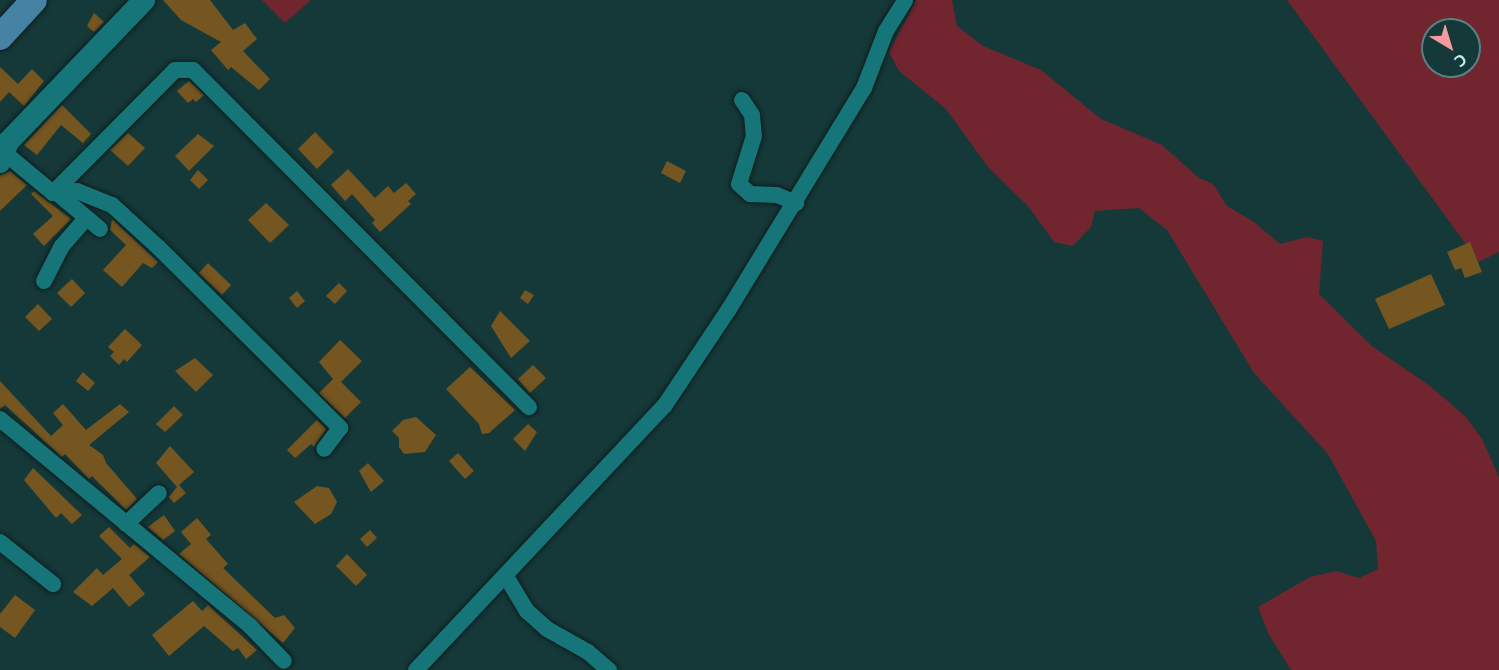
<!DOCTYPE html>
<meta charset="utf-8">
<style>
body{margin:0}
#map{position:relative;width:1499px;height:670px;overflow:hidden;background:#153939;font-family:Ubuntu,sans-serif}
div>[style]{position:absolute}
[style*='--x']{left:calc(var(--x)*1px);top:calc(var(--y)*1px);width:calc(var(--w)*1px);rotate:calc(var(--a)*1deg)}
.green>*{inset:0;background:#71252e}
.building>*{inset:0;background:#765620}
.roads{filter:drop-shadow(0 0 2px #0e1d1d) drop-shadow(0 0 2px #0e1d1d)}
.street>*{height:16px;margin:-8px;padding:0 8px;transform-origin:8px;border-radius:8px;background:#167578}
.secondary>*{height:22px;margin:-11px;padding:0 11px;transform-origin:11px;border-radius:11px;background:#167578}
.primary>*{height:26px;margin:-13px;padding:0 13px;transform-origin:13px;border-radius:13px;background:#4682a3}
span{translate:-50% -50%;white-space:nowrap;text-align:center;line-height:1.15;-webkit-text-stroke:5px #153939;paint-order:stroke}
.north{position:absolute;left:1421px;top:18px;width:60px;height:60px;box-sizing:border-box;background:#153939;border:2px solid #598283;border-radius:50%;rotate:142deg;font-size:16px;font-weight:700;line-height:24px;text-align:center;color:#bef0f1}
.north::after{content:'';display:block;margin:auto;width:21px;height:27px;background:#f59b9e;clip-path:polygon(50% 0,100% 100%,50% 72%,0 100%)}
</style>
<div id="map">
<div class="green">
<div style="clip-path:polygon(262px 0,311px 0,285px 23px)"></div>
<div style="clip-path:polygon(916px 0,952px 0,957px 26px,983px 46px,1041px 70px,1101px 119px,1162px 145px,1199px 178px,1213px 184px,1227px 206px,1254px 222px,1280px 244px,1307px 237px,1323px 241px,1319px 294px,1373px 347px,1430px 386px,1466px 417px,1482px 439px,1499px 477px,1499px 670px,1291px 670px,1268px 633px,1258px 607px,1310px 577px,1336px 571px,1359px 578px,1378px 569px,1376px 541px,1328px 454px,1254px 373px,1167px 230px,1139px 208px,1095px 211px,1091px 227px,1073px 246px,1054px 242px,1028px 206px,988px 167px,946px 109px,899px 71px,889px 52px)"></div>
<div style="clip-path:polygon(evenodd,1287px 0,1499px 0,1499px 252px,1479px 262px,1287px 0,1433px 30px,1469px 30px,1469px 66px,1433px 66px,1433px 30px)"></div>
</div>
<div class="building">
<div style="clip-path:polygon(163px 0,210px 0,233px 30px,245px 23px,257px 39px,243px 51px,270px 79px,259px 90px,231px 67px,228px 70px,211px 50px,221px 42px,181px 20px)"></div>
<div style="clip-path:polygon(94px 13px,104px 22px,94px 32px,87px 26px)"></div>
<div style="clip-path:polygon(0 67px,18px 84px,32px 69px,44px 81px,24px 106px,9px 92px,0 102px)"></div>
<div style="clip-path:polygon(189px 81px,204px 95px,196px 102px,193px 99px,188px 103px,177px 91px)"></div>
<div style="clip-path:polygon(62px 105px,91px 134px,83px 143px,61px 125px,37px 155px,24px 145px)"></div>
<div style="clip-path:polygon(315px 132px,334px 152px,317px 169px,298px 149px)"></div>
<div style="clip-path:polygon(128px 133px,145px 148px,128px 166px,110px 150px)"></div>
<div style="clip-path:polygon(198px 134px,214px 146px,189px 171px,175px 156px)"></div>
<div style="clip-path:polygon(667px 161px,686px 171px,680px 183px,661px 173px)"></div>
<div style="clip-path:polygon(348px 169px,375px 198px,388px 186px,394px 193px,406px 183px,416px 194px,408px 201px,411px 204px,380px 232px,372px 223px,375px 220px,352px 194px,345px 201px,331px 185px)"></div>
<div style="clip-path:polygon(198px 170px,208px 180px,199px 189px,190px 180px)"></div>
<div style="clip-path:polygon(10px 171px,27px 185px,0 211px,0 175px)"></div>
<div style="clip-path:polygon(34px 191px,71px 219px,44px 246px,33px 234px,53px 216px,31px 194px)"></div>
<div style="clip-path:polygon(266px 203px,289px 225px,270px 243px,248px 220px)"></div>
<div style="clip-path:polygon(112px 219px,158px 262px,152px 268px,143px 263px,122px 287px,103px 270px,126px 245px,110px 230px)"></div>
<div style="clip-path:polygon(1470px 242px,1482px 272px,1465px 278px,1461px 268px,1455px 270px,1447px 252px)"></div>
<div style="clip-path:polygon(208px 263px,231px 285px,222px 295px,199px 273px)"></div>
<div style="clip-path:polygon(1431px 274px,1445px 305px,1389px 329px,1375px 299px)"></div>
<div style="clip-path:polygon(72px 279px,85px 293px,71px 307px,57px 293px)"></div>
<div style="clip-path:polygon(339px 283px,347px 291px,335px 304px,326px 296px)"></div>
<div style="clip-path:polygon(525px 290px,534px 295px,528px 304px,520px 298px)"></div>
<div style="clip-path:polygon(297px 291px,305px 301px,297px 308px,289px 298px)"></div>
<div style="clip-path:polygon(38px 304px,52px 319px,39px 331px,25px 317px)"></div>
<div style="clip-path:polygon(500px 311px,530px 341px,511px 358px,491px 326px)"></div>
<div style="clip-path:polygon(125px 329px,142px 345px,127px 362px,124px 359px,119px 365px,110px 356px,114px 352px,108px 347px)"></div>
<div style="clip-path:polygon(340px 340px,362px 361px,341px 382px,361px 402px,345px 418px,319px 393px,333px 379px,319px 362px)"></div>
<div style="clip-path:polygon(195px 358px,213px 375px,196px 392px,175px 371px)"></div>
<div style="clip-path:polygon(533px 365px,546px 378px,530px 393px,518px 379px)"></div>
<div style="clip-path:polygon(470px 367px,515px 410px,489px 433px,482px 434px,479px 424px,446px 389px)"></div>
<div style="clip-path:polygon(83px 372px,95px 383px,88px 391px,76px 381px)"></div>
<div style="clip-path:polygon(0 381px,51px 436px,63px 425px,53px 413px,63px 404px,86px 430px,120px 404px,129px 412px,89px 445px,103px 455px,106px 463px,137px 499px,126px 510px,92px 476px,89px 479px,65px 454px,62px 457px,5px 405px,0 409px)"></div>
<div style="clip-path:polygon(174px 406px,183px 415px,165px 432px,156px 424px)"></div>
<div style="clip-path:polygon(416px 417px,436px 435px,425px 452px,404px 454px,399px 447px,399px 438px,392px 431px,403px 420px)"></div>
<div style="clip-path:polygon(317px 420px,326px 429px,314px 447px,311px 444px,295px 458px,287px 450px)"></div>
<div style="clip-path:polygon(528px 424px,537px 432px,525px 451px,513px 439px)"></div>
<div style="clip-path:polygon(170px 446px,194px 472px,179px 485px,186px 493px,174px 503px,169px 497px,177px 487px,156px 463px)"></div>
<div style="clip-path:polygon(458px 453px,474px 471px,465px 479px,449px 461px)"></div>
<div style="clip-path:polygon(368px 463px,384px 481px,371px 492px,359px 471px)"></div>
<div style="clip-path:polygon(33px 468px,82px 515px,72px 524px,61px 513px,56px 518px,24px 480px)"></div>
<div style="clip-path:polygon(317px 486px,329px 488px,337px 502px,331px 514px,315px 524px,294px 502px)"></div>
<div style="clip-path:polygon(164px 515px,175px 531px,163px 540px,148px 527px)"></div>
<div style="clip-path:polygon(197px 518px,211px 535px,206px 539px,228px 564px,223px 568px,275px 618px,284px 615px,295px 628px,283px 643px,179px 554px,191px 544px,181px 532px)"></div>
<div style="clip-path:polygon(109px 527px,130px 548px,134px 544px,150px 557px,129px 575px,145px 594px,129px 607px,113px 588px,92px 606px,73px 592px,97px 568px,103px 575px,122px 559px,99px 536px)"></div>
<div style="clip-path:polygon(370px 530px,377px 538px,367px 547px,360px 539px)"></div>
<div style="clip-path:polygon(347px 554px,367px 575px,356px 586px,336px 566px)"></div>
<div style="clip-path:polygon(15px 595px,35px 610px,15px 638px,0 627px,0 614px)"></div>
<div style="clip-path:polygon(193px 601px,202px 611px,208px 605px,257px 650px,246px 659px,238px 648px,233px 651px,204px 626px,169px 656px,152px 635px)"></div>
</div>
<div class="roads">
<div class="street">
<div style="--x:742;--y:100;--w:18;--a:56"></div>
<div style="--x:752;--y:115;--w:21;--a:85"></div>
<div style="--x:754;--y:136;--w:50;--a:107.4"></div>
<div style="--x:739;--y:184;--w:15;--a:42"></div>
<div style="--x:750;--y:194;--w:27;--a:2"></div>
<div style="--x:777;--y:195;--w:21;--a:23"></div>
<div style="--x:0;--y:149;--w:69;--a:39.7"></div>
<div style="--x:53;--y:193;--w:24;--a:-5"></div>
<div style="--x:77;--y:191;--w:38;--a:22"></div>
<div style="--x:112;--y:205;--w:62;--a:42.4"></div>
<div style="--x:158;--y:247;--w:257;--a:44.8"></div>
<div style="--x:340;--y:428;--w:26;--a:127"></div>
<div style="--x:53;--y:193;--w:173;--a:-45.2"></div>
<div style="--x:175;--y:70;--w:18;--a:0"></div>
<div style="--x:193;--y:70;--w:476;--a:45.1"></div>
<div style="--x:57;--y:193;--w:56;--a:39.9"></div>
<div style="--x:44;--y:281;--w:39;--a:-63"></div>
<div style="--x:62;--y:246;--w:37;--a:-49"></div>
<div style="--x:0;--y:419;--w:326;--a:39.6"></div>
<div style="--x:251;--y:627;--w:47;--a:45.9"></div>
<div style="--x:126;--y:524;--w:45;--a:-43.2"></div>
<div style="--x:0;--y:542;--w:68;--a:38.4"></div>
<div style="--x:507;--y:578;--w:39;--a:59"></div>
<div style="--x:527;--y:611;--w:27;--a:42"></div>
<div style="--x:547;--y:629;--w:47;--a:29.3"></div>
<div style="--x:588;--y:652;--w:28;--a:41"></div>
<div style="--x:416;--y:670;--w:364;--a:-46.8"></div>
<div style="--x:665;--y:405;--w:115;--a:-56.3"></div>
<div style="--x:729;--y:309;--w:259;--a:-58.6"></div>
<div style="--x:864;--y:88;--w:61;--a:-68.9"></div>
<div style="--x:886;--y:31;--w:36;--a:-58"></div>
</div>
<div class="secondary">
<div style="--x:0;--y:162;--w:22;--a:-68"></div>
<div style="--x:8;--y:142;--w:197;--a:-46.2"></div>
</div>
<div class="primary">
<div style="--x:0;--y:37;--w:50;--a:-47.4"></div>
</div>
</div>
<div class="north">С</div>
</div>
